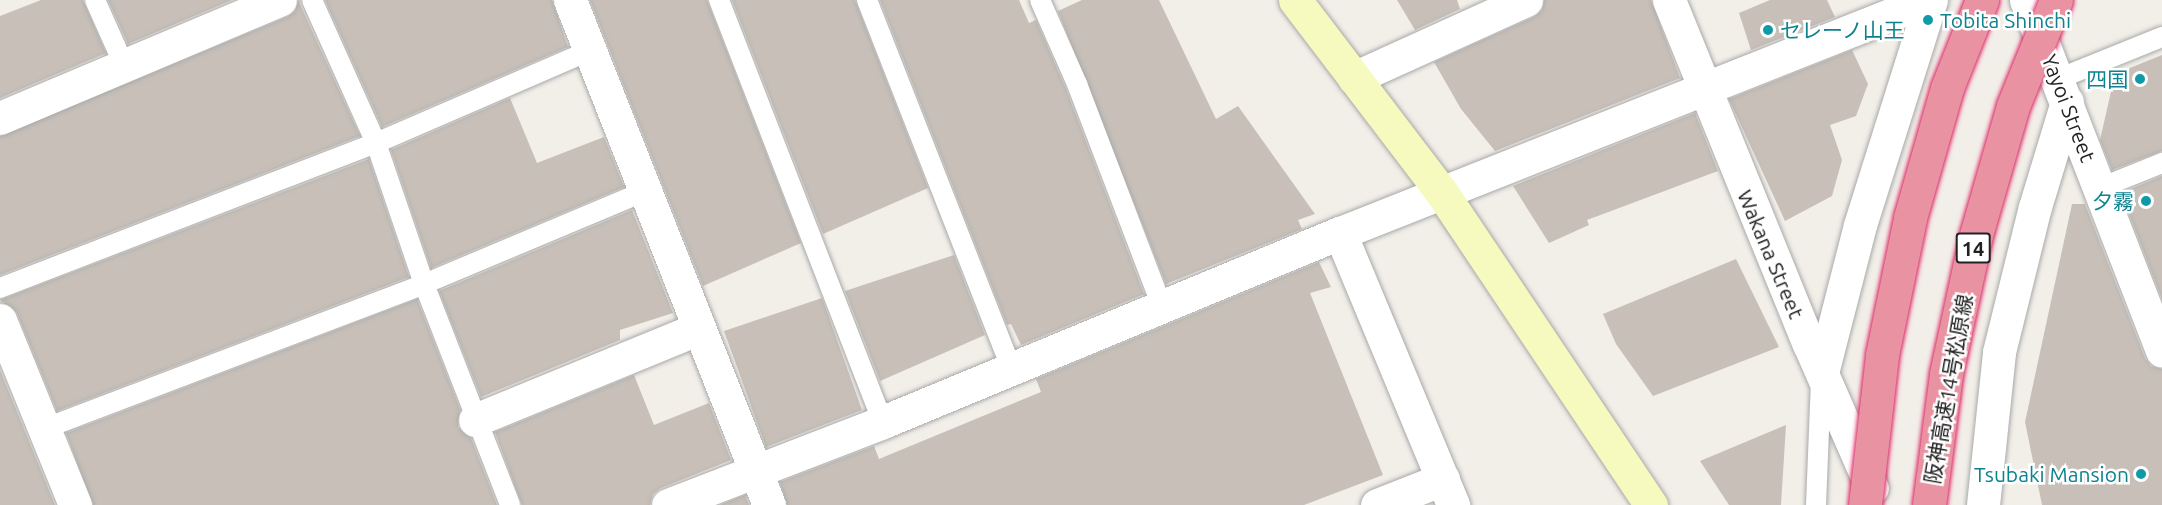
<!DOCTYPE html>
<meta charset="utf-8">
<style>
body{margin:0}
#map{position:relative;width:2162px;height:505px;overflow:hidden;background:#f2efe9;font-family:Ubuntu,"Noto Sans JP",sans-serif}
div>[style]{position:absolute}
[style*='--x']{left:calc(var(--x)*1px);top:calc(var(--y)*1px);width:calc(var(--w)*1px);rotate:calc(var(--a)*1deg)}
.building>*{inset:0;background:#c7bfb8}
.roads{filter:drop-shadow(0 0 2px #a9a9a9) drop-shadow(0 0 2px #a9a9a9)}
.lane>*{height:20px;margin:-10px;padding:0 10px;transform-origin:10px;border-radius:10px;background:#fff}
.street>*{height:33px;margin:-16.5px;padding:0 16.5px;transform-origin:16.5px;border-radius:16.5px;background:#fff}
.secondary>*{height:33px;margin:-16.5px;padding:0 16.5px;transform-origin:16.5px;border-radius:16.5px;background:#f7fabf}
.bridges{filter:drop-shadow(0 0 2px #dc2a67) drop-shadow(0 0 2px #dc2a67)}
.highway-bridge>*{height:33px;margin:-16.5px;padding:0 16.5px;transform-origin:16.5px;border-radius:16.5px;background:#e892a2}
.dots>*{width:16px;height:16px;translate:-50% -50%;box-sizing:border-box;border:3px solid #fff;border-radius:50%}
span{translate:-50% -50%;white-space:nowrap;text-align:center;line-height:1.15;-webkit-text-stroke:5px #fff;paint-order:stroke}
.shield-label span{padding:2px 4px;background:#fff;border:2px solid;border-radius:4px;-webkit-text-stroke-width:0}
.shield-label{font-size:20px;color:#222;font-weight:700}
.culture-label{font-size:21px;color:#0d838f}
.left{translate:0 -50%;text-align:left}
.right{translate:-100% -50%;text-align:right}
.street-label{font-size:21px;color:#222}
</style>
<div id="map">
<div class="building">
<div style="clip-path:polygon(41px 0,83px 0,106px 53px,0 98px,0 16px)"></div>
<div style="clip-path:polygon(108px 0,232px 0,128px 44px)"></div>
<div style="clip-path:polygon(298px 0,360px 136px,0 275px,0 136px,287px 17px,295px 11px)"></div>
<div style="clip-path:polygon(325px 0,552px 0,568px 47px,382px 127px)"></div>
<div style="clip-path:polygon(590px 0,707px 0,801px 243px,703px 286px)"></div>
<div style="clip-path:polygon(732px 0,855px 0,928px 188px,823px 234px)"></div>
<div style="clip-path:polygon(880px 0,1019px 0,1029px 23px,1036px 20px,1066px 89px,1144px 294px,1021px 345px,1011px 324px,1007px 325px)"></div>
<div style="clip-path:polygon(1082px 0,1159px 0,1216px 119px,1238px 106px,1315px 214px,1298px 220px,1302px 229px,1166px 284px,1058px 11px)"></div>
<div style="clip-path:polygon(1397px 0,1457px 0,1460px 9px,1415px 30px)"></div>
<div style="clip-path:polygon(1544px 0,1651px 0,1680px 78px,1495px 151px,1461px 109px,1434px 62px,1534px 17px,1542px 10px)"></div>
<div style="clip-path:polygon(1770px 0,1827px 0,1835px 17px,1751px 50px,1739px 13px)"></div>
<div style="clip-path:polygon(1852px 50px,1868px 84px,1856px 116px,1830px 125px,1842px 160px,1832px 196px,1785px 221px,1729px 99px)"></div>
<div style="clip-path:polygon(2162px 55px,2162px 151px,2112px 170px,2100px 140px,2115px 74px)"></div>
<div style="clip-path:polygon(510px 98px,537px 163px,604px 137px,624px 187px,431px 268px,391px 150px)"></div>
<div style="clip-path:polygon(1695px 113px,1718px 171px,1587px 220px,1589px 225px,1549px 243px,1513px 186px)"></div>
<div style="clip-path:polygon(369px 159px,409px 277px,57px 411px,17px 313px,0 300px)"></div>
<div style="clip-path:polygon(2162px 176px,2162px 299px,2121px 193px)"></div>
<div style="clip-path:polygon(2072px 204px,2085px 204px,2145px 358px,2151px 366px,2162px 369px,2162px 505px,2042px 505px,2025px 422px)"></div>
<div style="clip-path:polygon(632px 210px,673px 313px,620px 330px,620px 340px,481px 397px,439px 291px)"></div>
<div style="clip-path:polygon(954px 255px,985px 335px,880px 381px,845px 291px)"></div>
<div style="clip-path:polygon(1736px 259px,1779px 347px,1653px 396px,1616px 344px,1603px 314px)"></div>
<div style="clip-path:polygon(1319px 262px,1331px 287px,1310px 293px,1383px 475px,1304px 505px,787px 505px,780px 482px,874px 446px,879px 459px,1041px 392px,1036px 379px)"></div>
<div style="clip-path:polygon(822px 298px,862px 410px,766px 447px,724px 331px)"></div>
<div style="clip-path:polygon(417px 299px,460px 409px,458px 427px,471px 438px,497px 505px,93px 505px,66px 433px)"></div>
<div style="clip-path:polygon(0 370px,55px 505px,0 505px)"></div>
<div style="clip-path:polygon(634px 375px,654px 425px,709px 403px,731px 460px,661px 488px,653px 494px,650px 505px,522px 505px,495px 432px)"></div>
<div style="clip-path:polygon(1786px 425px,1781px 505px,1729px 505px,1700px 461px)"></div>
<div style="clip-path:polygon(745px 495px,749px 505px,720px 505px)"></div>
</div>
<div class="roads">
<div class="lane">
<div style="--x:95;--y:0;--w:71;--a:66"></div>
<div style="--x:312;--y:0;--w:157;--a:65.9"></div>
<div style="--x:376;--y:143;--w:149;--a:71.2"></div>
<div style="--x:424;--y:284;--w:237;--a:68.7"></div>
<div style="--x:719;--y:0;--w:453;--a:68.8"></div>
<div style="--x:867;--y:0;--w:397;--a:68.6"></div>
<div style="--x:1040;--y:0;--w:92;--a:66.2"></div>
<div style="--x:1077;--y:84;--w:241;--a:69.1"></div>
<div style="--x:2058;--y:79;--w:112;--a:-22"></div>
<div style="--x:2100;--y:188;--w:67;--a:-22"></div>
<div style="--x:0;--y:288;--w:403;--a:-21.1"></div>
<div style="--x:376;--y:143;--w:234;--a:-23.4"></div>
<div style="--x:43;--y:429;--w:408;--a:-20.8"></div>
<div style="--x:424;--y:284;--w:243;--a:-22.8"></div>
<div style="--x:1816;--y:505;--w:123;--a:-87.7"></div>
</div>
<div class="street">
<div style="--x:570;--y:0;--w:543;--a:68.49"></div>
<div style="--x:1669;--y:0;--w:371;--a:67.9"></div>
<div style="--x:1809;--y:344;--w:157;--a:66.4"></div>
<div style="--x:2026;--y:0;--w:376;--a:68.8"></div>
<div style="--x:1354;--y:78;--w:189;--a:-24.4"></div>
<div style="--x:0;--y:118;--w:304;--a:-22.9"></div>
<div style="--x:1340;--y:233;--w:295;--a:67.4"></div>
<div style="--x:0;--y:320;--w:200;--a:67.9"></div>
<div style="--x:1822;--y:373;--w:153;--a:-75.6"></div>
<div style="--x:1860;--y:225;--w:236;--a:-72.5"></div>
<div style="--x:475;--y:420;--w:242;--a:-22.3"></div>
<div style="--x:668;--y:505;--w:230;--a:-21.1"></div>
<div style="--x:883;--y:422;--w:495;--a:-22.5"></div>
<div style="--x:1340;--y:233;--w:632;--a:-21.62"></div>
<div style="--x:1377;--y:505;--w:71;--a:-21.5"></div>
<div style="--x:1983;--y:505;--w:154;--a:-84"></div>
<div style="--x:1999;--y:352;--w:149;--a:-76.1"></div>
<div style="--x:2035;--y:207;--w:110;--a:-73.1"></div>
</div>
<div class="secondary">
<div style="--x:1295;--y:0;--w:243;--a:52.7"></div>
<div style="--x:1442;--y:193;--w:376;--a:56.2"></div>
</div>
</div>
<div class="bridges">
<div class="highway-bridge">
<div style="--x:1865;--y:505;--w:151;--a:-83.5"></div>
<div style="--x:1882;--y:355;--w:140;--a:-78.4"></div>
<div style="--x:1910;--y:218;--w:135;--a:-74.1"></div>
<div style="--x:1947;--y:88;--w:95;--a:-68.3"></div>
<div style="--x:1929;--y:505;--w:132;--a:-82.6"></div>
<div style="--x:1946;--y:374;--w:142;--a:-77.8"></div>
<div style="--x:1976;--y:235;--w:134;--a:-74"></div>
<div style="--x:2013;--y:106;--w:114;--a:-67.9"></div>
</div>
</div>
<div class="dots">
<div style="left:1928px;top:20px;background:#0f9aa8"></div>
<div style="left:1768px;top:30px;background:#0f9aa8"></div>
<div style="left:2140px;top:79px;background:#0f9aa8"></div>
<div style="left:2146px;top:201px;background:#0f9aa8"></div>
<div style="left:2141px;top:474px;background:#0f9aa8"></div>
</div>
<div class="shield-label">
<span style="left:1973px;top:248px">14</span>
</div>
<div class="culture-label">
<span class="left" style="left:1940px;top:20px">Tobita Shinchi</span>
<span class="left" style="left:1780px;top:30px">セレーノ山王</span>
<span class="right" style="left:2128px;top:79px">四国</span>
<span class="right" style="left:2134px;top:201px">夕霧</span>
<span class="right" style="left:2129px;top:474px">Tsubaki Mansion</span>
</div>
<div class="street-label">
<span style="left:2069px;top:108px;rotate:69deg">Yayoi Street</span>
<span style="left:1771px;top:254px;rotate:67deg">Wakana Street</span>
<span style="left:1948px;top:389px;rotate:-80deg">阪神高速14号松原線</span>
</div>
</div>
